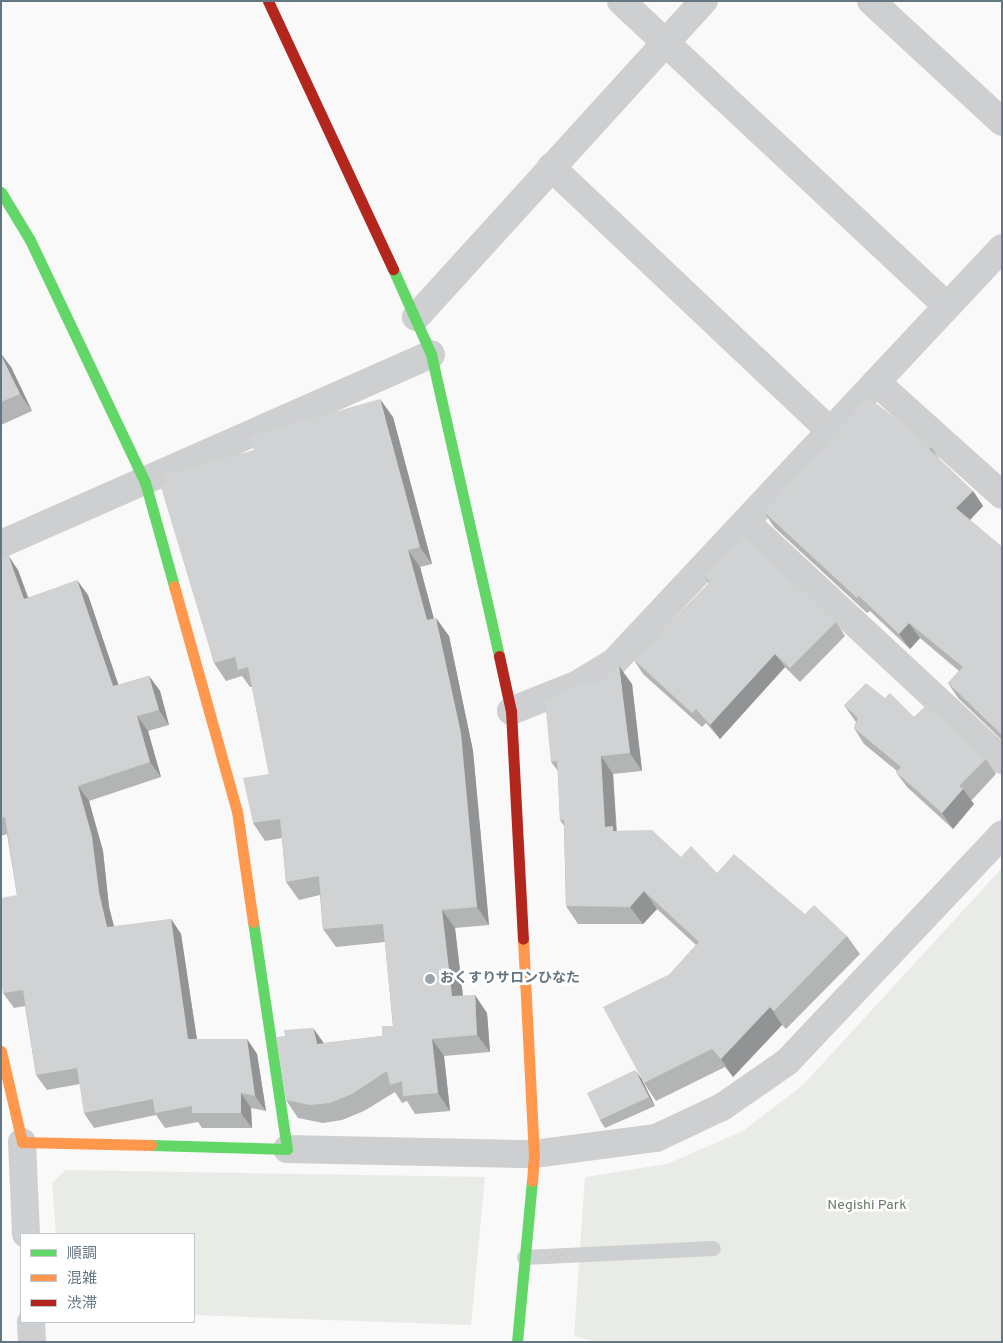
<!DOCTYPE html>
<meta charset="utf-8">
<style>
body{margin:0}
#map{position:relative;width:1003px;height:1343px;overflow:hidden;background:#f9f9f9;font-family:Overpass,"Noto Sans JP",sans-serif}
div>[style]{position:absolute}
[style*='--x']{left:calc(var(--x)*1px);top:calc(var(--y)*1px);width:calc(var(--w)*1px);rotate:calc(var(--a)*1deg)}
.green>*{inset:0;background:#e8ebe6}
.lane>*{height:15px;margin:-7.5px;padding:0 7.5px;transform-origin:7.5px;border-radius:7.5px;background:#cecfd0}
.street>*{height:28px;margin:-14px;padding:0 14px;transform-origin:14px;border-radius:14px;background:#cecfd0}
.fast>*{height:11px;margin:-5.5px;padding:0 5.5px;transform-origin:5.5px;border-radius:5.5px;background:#63d668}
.slow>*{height:11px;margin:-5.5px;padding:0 5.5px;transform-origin:5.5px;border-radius:5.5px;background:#ff974d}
.jam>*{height:11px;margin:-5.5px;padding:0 5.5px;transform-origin:5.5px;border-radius:5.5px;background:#b3261e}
.wall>*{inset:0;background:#b3b5b5}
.shaded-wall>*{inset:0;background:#929394}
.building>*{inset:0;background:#d0d2d3}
.dots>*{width:14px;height:14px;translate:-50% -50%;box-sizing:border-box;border:2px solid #fff;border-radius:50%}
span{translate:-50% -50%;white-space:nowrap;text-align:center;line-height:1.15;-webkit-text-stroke:5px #fff;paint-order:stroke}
.poi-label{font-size:14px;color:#657683;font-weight:700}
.left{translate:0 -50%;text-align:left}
.park-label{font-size:14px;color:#687a64}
.frame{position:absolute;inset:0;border:2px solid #657683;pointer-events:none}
.legend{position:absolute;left:20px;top:1233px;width:175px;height:90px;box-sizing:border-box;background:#fff;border:1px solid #c1c8cd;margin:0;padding:6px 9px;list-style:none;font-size:15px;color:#657683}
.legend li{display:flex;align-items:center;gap:10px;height:25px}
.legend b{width:25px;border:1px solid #c1c8cd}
</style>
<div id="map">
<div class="green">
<div style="clip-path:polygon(1002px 868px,1002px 1342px,596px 1342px,574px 1336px,585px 1177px,667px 1164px,743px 1131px,803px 1085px)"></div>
<div style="clip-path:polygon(66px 1170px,485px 1177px,471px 1325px,194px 1315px,194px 1234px,56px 1234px,52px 1183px)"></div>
</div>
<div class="lane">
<div style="--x:524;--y:1257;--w:189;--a:-2.7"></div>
</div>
<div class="street">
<div style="--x:621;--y:1;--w:446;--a:43.1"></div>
<div style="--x:871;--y:1;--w:178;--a:42.7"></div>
<div style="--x:551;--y:167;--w:383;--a:43.4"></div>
<div style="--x:416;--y:317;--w:428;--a:-47.7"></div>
<div style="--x:876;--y:382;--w:169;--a:41.9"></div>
<div style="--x:747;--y:523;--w:348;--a:42.9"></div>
<div style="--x:1;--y:544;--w:470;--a:-23.8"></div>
<div style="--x:511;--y:711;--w:72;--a:-21.9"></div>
<div style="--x:578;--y:684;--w:42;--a:-31.4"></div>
<div style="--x:614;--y:662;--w:567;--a:-46.86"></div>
<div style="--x:22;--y:1142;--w:92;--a:87.5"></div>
<div style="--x:287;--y:1149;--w:247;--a:1.2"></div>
<div style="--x:534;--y:1154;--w:123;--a:-7.5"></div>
<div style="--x:656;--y:1138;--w:73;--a:-25.2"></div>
<div style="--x:722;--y:1107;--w:79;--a:-34.7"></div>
<div style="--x:787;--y:1062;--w:313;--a:-46.6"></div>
<div style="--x:31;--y:1322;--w:20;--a:87"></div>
</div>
<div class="fast">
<div style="--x:1;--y:192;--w:56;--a:58.9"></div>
<div style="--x:30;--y:240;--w:268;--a:64.6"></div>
<div style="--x:145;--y:482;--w:108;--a:74.4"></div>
<div style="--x:393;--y:269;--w:93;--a:65.9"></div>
<div style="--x:431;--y:354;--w:310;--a:77.3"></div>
<div style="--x:151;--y:1145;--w:136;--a:1.7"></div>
<div style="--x:287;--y:1149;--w:230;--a:-98.5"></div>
<div style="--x:517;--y:1342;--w:162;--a:-84.7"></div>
</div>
<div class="slow">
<div style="--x:174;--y:586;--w:234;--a:74.4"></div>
<div style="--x:237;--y:811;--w:112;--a:81.8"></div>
<div style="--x:523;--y:939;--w:215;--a:87.1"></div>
<div style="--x:534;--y:1154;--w:27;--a:94"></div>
<div style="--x:1;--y:1051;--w:93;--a:77"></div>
<div style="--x:22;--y:1142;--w:129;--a:1.3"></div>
</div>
<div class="jam">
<div style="--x:268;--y:1;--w:296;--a:65"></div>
<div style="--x:499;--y:656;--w:56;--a:77.7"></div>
<div style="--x:511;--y:711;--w:228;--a:87"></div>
</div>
<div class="wall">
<div style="clip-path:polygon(1px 354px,11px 367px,32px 411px,1px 425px)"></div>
<div style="clip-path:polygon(393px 417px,432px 564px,420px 567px,434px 619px,449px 636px,473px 751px,489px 925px,455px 928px,463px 996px,487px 1013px,490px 1052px,444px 1056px,450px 1111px,415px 1114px,407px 1101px,402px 1103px,395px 1092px,364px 1111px,342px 1120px,323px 1123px,298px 1118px,286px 1100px,324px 1043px,382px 1036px,393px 1026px,385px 942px,336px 947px,323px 929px,320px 895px,299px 900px,286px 882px,282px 838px,265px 841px,253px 823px,269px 774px,252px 687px,250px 687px,242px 676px,226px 681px,214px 663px,166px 483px,254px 450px)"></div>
<div style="clip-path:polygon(931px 447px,940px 460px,973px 491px,983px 506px,970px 520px,1002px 547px,1002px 740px,958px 698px,948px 683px,959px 671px,920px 638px,910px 649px,870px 611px,867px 613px,774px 527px,764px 512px)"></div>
<div style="clip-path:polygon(1px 557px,18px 570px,28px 597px,88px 595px,118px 685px,149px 676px,160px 691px,169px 725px,148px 731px,161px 777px,89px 801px,103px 851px,109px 907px,114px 927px,171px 919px,181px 934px,197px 1039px,247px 1039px,257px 1054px,266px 1111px,251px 1108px,252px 1128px,202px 1128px,198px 1122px,165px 1128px,156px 1115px,94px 1128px,84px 1113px,80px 1084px,47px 1090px,36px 1075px,25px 1006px,14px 1008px,3px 993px,17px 895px,7px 834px,1px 836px)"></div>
<div style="clip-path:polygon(704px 576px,836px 622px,845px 636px,800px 682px,785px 667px,720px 739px,706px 723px,702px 727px,643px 674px,634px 660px,709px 583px)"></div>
<div style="clip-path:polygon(632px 684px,642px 771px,613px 774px,617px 831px,681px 857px,805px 914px,847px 936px,860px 954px,786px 1029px,782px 1025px,733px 1077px,725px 1067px,656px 1101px,644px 1083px,670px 974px,696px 945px,657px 909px,643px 924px,578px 924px,566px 906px,564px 826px,560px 820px,558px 771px,551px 762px)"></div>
<div style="clip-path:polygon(885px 698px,914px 717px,986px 759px,996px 774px,971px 801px,974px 804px,953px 829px,907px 787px,896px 772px,897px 771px,864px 744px,854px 728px,856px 722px,844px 705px)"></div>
<div style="clip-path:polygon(641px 1078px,655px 1106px,605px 1128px,600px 1120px)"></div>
</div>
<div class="shaded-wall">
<div style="clip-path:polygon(1px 354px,11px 367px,32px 411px,20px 394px,1px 355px)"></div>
<div style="clip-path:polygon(380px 399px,393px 417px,432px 564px,420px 547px)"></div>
<div style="clip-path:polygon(973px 491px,983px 506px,967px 523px,956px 508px)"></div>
<div style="clip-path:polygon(408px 550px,420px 567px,439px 638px,427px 620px)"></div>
<div style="clip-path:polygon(8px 555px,18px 570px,34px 614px,24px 599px)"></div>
<div style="clip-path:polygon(77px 580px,88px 595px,124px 701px,113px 686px)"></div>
<div style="clip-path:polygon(436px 618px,449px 636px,473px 751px,489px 925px,477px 907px)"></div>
<div style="clip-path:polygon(909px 623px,920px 638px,910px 649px,899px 634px)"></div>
<div style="clip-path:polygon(775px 654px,785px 667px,720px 739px,710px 725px)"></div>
<div style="clip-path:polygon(619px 666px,632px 684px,642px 771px,630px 753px)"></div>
<div style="clip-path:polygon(149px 676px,160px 691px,169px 725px,159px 710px)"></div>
<div style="clip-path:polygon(137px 716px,148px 731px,161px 777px,150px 762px)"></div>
<div style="clip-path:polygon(601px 756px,613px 774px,617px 845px,605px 827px)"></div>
<div style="clip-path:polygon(78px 786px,89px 801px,103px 851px,109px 907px,118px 942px,107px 927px,99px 892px)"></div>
<div style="clip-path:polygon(963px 789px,974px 804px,953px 829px,942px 813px)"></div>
<div style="clip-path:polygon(644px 891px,657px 909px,643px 924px,630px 907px)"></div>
<div style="clip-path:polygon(442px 910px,455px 928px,465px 1014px,452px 996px)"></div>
<div style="clip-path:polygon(171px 919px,181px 934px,199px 1054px,188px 1039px)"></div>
<div style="clip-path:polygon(475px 995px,487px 1013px,490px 1052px,477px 1035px)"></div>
<div style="clip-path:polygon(770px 1007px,782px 1025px,733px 1077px,721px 1059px)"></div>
<div style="clip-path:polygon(313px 1028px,326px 1046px,317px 1044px)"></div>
<div style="clip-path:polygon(247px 1039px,257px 1054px,266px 1111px,255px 1096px)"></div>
<div style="clip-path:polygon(432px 1039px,444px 1056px,450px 1111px,438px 1093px)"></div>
<div style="clip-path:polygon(635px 1070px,641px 1078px,655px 1106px,649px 1097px)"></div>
<div style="clip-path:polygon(241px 1093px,251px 1108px,252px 1128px,241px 1113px)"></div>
</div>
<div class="building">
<div style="clip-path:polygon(1px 355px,20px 394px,1px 402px)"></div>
<div style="clip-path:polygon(868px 397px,926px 442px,931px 447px,929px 449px,973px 491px,956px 508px,1002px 547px,1002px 735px,948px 683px,963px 667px,909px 623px,899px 634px,859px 596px,857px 598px,764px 512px)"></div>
<div style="clip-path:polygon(380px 399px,420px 547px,408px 550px,427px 620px,436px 618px,461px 733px,477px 907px,442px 910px,452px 996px,475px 995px,477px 1035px,432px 1039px,438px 1093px,403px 1096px,402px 1081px,390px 1085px,387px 1071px,352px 1094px,330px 1103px,310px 1105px,286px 1100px,276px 1037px,285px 1036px,284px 1030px,313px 1028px,317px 1044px,382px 1036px,382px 1026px,393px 1026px,383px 924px,323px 929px,319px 876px,286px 882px,280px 819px,253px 823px,243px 778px,269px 774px,248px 667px,238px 670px,235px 657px,214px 663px,160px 484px,166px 483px,164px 475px,254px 450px,250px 436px)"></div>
<div style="clip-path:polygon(742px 535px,836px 622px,790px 668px,775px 654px,710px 725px,696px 709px,692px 713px,634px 660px,710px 582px,704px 576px)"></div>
<div style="clip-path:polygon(8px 555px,24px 599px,77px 580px,113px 686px,149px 676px,159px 710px,137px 716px,150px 762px,78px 786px,92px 836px,99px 892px,107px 927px,171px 919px,188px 1039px,247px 1039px,255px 1096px,241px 1093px,241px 1113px,192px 1113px,192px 1106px,155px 1113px,153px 1099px,84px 1113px,77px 1068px,36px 1075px,23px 990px,3px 993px,1px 981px,1px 898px,17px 895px,5px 817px,1px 818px,1px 557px)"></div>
<div style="clip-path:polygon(619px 666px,630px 753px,601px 756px,605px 827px,613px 826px,613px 831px,652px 830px,681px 857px,691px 846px,717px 873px,734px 854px,805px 914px,814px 905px,847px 936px,774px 1011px,770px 1007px,721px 1059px,712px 1049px,644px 1083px,603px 1007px,670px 974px,699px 942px,644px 891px,630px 907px,566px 906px,564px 820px,560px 820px,557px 761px,551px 762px,545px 702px,580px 684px,599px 683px)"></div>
<div style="clip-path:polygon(866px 683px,885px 698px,890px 693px,914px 717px,926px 705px,986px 759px,959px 786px,963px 789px,942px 813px,896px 772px,901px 767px,854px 728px,858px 718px,844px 705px)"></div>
<div style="clip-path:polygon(635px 1070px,649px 1097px,600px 1120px,587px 1093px)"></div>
</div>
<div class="dots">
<div style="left:430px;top:979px;background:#99a4ac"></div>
</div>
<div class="poi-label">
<span class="left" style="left:440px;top:979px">おくすりサロンひなた</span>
</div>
<div class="park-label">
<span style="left:867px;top:1206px">Negishi Park</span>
</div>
<div class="frame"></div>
<ul class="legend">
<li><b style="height:6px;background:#63d668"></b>順調</li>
<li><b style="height:6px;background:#ff974d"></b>混雑</li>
<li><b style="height:6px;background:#b3261e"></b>渋滞</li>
</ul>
</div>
